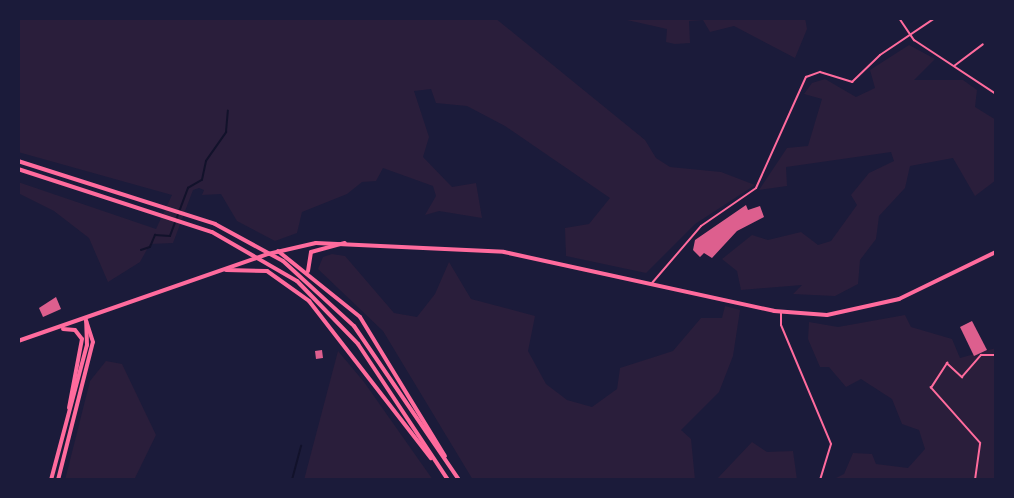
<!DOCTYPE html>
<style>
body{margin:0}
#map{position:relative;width:1014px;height:498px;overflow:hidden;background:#1b1b3a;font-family:Karla,sans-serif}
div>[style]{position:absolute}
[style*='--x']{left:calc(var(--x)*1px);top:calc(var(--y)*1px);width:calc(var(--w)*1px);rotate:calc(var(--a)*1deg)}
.green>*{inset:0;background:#2a1e3b}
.stream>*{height:1.5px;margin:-0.75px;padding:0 0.75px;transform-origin:0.75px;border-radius:0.75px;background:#12122b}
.building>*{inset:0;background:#dd5f8e}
.path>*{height:1.5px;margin:-0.75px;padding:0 0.75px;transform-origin:0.75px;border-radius:0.75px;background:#ff6b9d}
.minor>*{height:2px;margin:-1px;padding:0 1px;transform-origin:1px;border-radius:1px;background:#ff6b9d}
.primary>*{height:4px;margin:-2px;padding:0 2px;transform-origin:2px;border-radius:2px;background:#ff6b9d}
.trunk>*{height:4px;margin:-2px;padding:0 2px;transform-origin:2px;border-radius:2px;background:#ff6b9d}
span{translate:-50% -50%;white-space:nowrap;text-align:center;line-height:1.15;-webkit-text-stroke:4.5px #1b1b3a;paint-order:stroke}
.frame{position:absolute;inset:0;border:20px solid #1b1b3a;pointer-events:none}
</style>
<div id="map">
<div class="green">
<div style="clip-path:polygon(18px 18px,495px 18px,645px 140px,656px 158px,670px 167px,721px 172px,755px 185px,695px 224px,646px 273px,566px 256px,565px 228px,589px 224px,610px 198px,505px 126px,467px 106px,436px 103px,431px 89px,414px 91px,429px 137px,423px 157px,452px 187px,476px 183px,482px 218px,439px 211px,425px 215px,436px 196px,433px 186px,383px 168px,376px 181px,362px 182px,347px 194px,302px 212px,297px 233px,275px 241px,237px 221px,221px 194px,202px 195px,204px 190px,199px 188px,193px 190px,173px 243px,150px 244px,140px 262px,108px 282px,89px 238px,54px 211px,18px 193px,18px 182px,156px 229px,172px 195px,18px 152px)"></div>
<div style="clip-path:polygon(618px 18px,805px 18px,807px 29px,795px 58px,734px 26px,710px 32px,703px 20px,689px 21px,690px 43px,675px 44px,666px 42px,667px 29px)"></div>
<div style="clip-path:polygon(909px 45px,935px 59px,914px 80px,963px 80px,977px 90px,975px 107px,996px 120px,996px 180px,975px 196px,953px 158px,910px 166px,905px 188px,879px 216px,876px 239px,860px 260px,858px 284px,835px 296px,793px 294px,802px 285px,741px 290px,737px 271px,722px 259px,752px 235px,768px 240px,801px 232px,818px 245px,831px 241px,857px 205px,851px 195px,869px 173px,894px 161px,891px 152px,786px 167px,787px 186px,759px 190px,787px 148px,808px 146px,822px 99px,804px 94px,812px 83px,825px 79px,856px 97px,875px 88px,870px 70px)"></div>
<div style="clip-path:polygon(332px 254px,345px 256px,394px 313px,417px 317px,435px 294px,449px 262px,471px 299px,535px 316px,528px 351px,546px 384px,567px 400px,592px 407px,617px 389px,620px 368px,673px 351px,701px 318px,722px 318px,725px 306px,740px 310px,733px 356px,719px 392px,681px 430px,691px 439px,695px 480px,473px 480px,383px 331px,318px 269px,323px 257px)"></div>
<div style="clip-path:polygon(905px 315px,911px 327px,952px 339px,960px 358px,996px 348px,996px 480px,832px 480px,844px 474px,853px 453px,872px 454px,876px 464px,908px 468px,925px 449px,919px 430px,902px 424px,892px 399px,861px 379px,846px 387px,829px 367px,820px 367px,808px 339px,809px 322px,838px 327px)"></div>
<div style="clip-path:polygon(338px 351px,364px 382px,433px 480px,304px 480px)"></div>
<div style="clip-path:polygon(106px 361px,122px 364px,156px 435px,134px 480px,65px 480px,90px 381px)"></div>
<div style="clip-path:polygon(752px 442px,767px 452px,793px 451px,797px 480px,716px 480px)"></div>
</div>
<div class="stream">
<div style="--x:141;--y:250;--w:9;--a:-18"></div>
<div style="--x:150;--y:247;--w:13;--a:-67"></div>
<div style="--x:155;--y:235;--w:15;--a:4"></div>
<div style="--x:170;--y:236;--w:51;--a:-69.4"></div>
<div style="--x:188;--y:188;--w:16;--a:-30"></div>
<div style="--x:202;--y:180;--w:19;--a:-78"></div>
<div style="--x:206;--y:161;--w:35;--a:-55"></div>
<div style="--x:226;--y:132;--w:21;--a:-85"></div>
<div style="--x:292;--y:480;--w:35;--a:-75"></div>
</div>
<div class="building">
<div style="clip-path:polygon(746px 205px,748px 210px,760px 206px,764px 217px,737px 231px,712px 258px,704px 253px,700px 257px,693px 250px,695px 240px)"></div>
<div style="clip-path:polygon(56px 297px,61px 309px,43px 317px,39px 308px)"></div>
<div style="clip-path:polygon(972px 321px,987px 350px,974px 356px,960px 327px)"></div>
<div style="clip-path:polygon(322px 350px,323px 358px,316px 359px,315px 351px)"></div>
</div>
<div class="path">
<div style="--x:975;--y:480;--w:37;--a:-82"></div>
<div style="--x:980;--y:443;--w:74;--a:-131.7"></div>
<div style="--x:931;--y:388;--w:30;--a:-57"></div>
<div style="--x:947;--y:363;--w:21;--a:43"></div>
<div style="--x:962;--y:377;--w:29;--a:-49"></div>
<div style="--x:981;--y:355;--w:15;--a:0"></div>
</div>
<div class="minor">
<div style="--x:899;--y:18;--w:27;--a:56"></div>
<div style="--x:914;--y:40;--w:98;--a:33.4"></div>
<div style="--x:954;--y:66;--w:36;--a:-37"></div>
<div style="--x:652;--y:283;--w:75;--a:-49.3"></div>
<div style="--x:701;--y:226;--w:67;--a:-34.6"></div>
<div style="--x:756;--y:188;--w:122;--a:-65.8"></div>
<div style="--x:806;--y:77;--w:15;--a:-20"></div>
<div style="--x:820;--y:72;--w:34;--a:17"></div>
<div style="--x:852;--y:82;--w:39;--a:-44"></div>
<div style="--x:880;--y:55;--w:66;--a:-33.9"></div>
<div style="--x:781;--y:313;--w:12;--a:90"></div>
<div style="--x:781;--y:325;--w:129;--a:67.2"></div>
<div style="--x:831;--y:444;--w:38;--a:107"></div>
</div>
<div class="primary">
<div style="--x:63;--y:329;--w:12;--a:5"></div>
<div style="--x:75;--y:330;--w:11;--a:52"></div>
<div style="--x:82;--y:339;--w:70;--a:100.7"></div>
<div style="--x:51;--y:480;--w:140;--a:-75.1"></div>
<div style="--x:87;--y:345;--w:24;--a:-92"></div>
<div style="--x:58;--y:480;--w:142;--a:-75.8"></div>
<div style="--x:93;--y:342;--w:23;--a:-108"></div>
</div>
<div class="trunk">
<div style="--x:18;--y:161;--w:207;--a:17.7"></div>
<div style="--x:215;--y:224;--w:77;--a:28.6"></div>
<div style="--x:283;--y:261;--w:96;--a:42.5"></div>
<div style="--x:354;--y:326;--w:186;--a:55.7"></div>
<div style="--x:18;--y:169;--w:204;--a:18"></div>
<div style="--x:212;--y:232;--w:98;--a:30"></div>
<div style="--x:297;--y:281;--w:88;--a:45.9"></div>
<div style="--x:358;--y:344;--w:163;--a:56.5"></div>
<div style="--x:278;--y:251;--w:105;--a:38.8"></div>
<div style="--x:360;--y:317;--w:163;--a:58.6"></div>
<div style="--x:226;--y:270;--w:41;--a:1.4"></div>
<div style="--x:267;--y:271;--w:52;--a:35.5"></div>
<div style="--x:309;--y:301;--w:199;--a:52.2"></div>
<div style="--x:308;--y:271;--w:19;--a:-81"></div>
<div style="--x:311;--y:252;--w:35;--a:-15"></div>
<div style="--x:18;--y:341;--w:265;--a:-19.2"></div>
<div style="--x:268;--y:254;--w:49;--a:-12.9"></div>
<div style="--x:316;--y:243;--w:188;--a:2.7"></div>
<div style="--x:504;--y:252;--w:276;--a:12.3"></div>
<div style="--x:774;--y:311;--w:53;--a:4.3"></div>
<div style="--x:827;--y:315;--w:74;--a:-12.5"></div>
<div style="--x:899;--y:299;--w:108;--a:-25.9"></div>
</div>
<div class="frame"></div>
</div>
